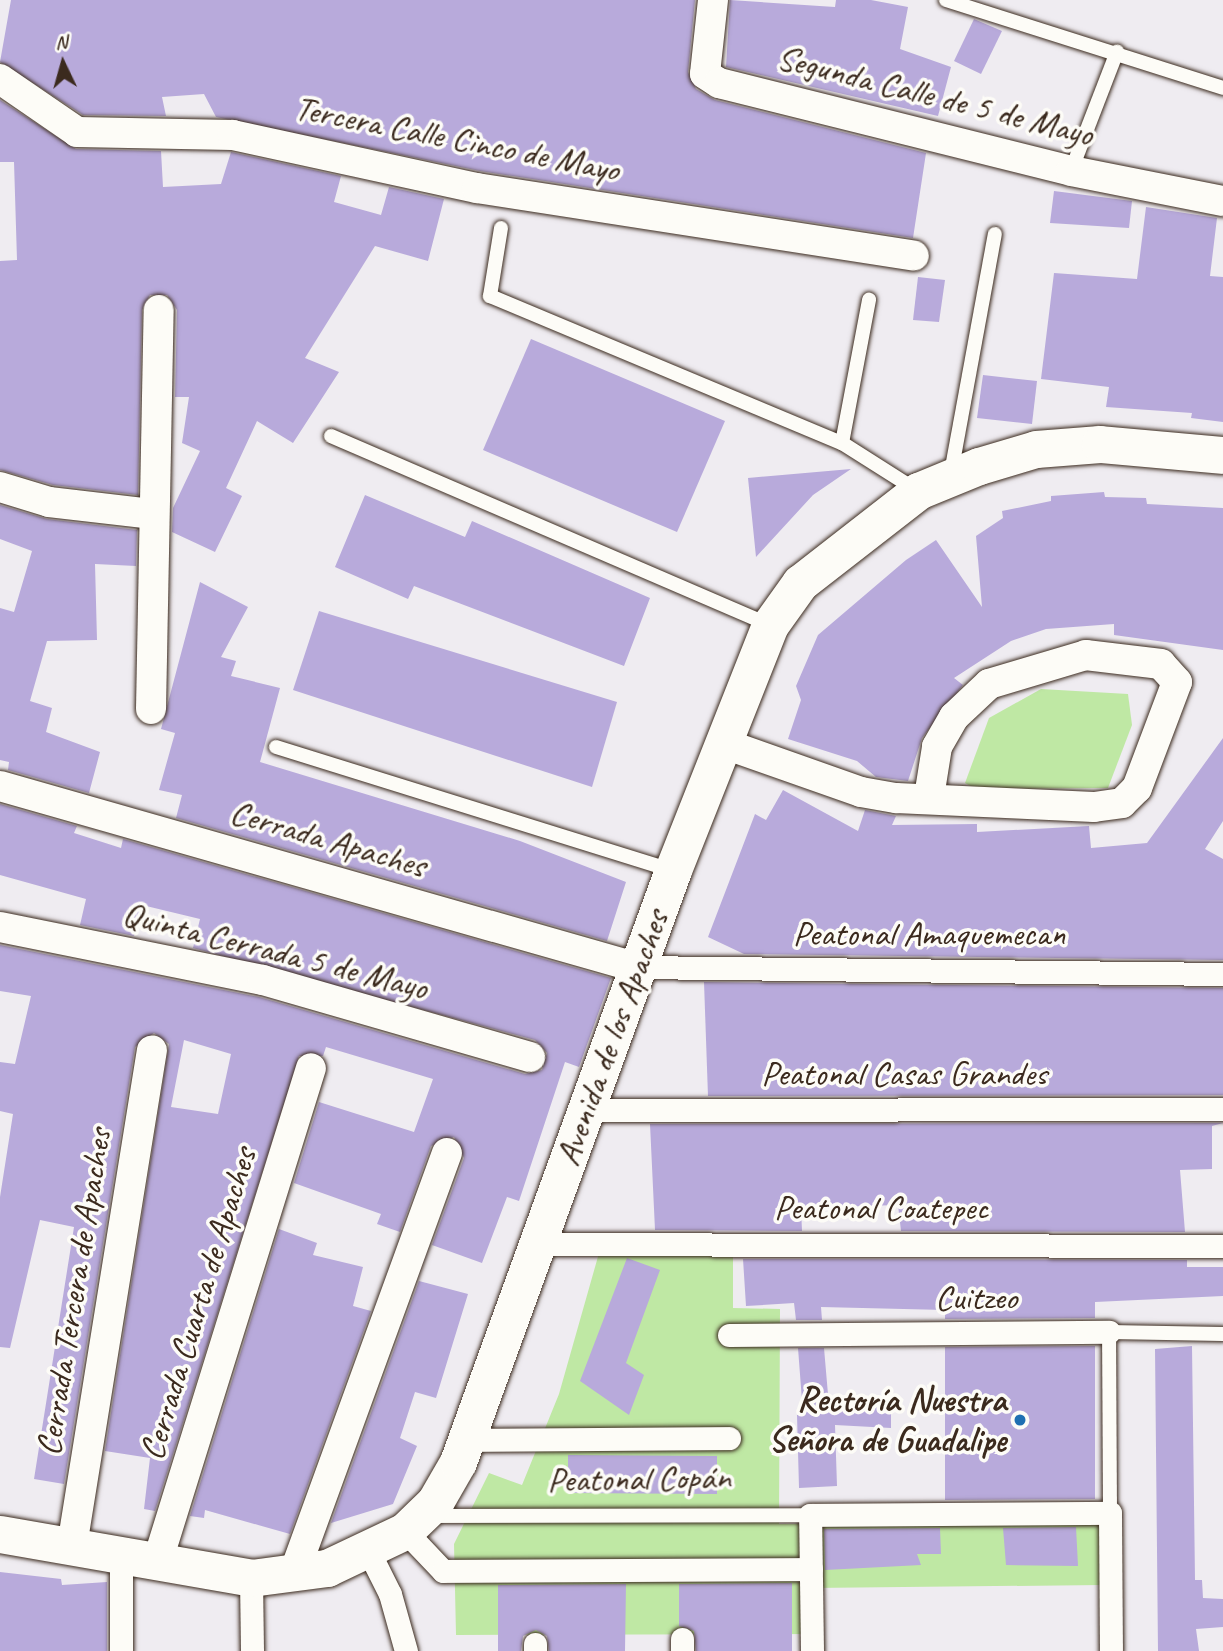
<!DOCTYPE html>
<meta charset="utf-8">
<style>
body{margin:0}
#map{position:relative;width:1223px;height:1651px;overflow:hidden;background:#efecf1;font-family:Caveat,sans-serif}
div>[style]{position:absolute}
[style*='--x']{left:calc(var(--x)*1px);top:calc(var(--y)*1px);width:calc(var(--w)*1px);rotate:calc(var(--a)*1deg)}
.green>*{inset:0;background:#bfe8a4}
.building>*{inset:0;background:#b8aadb}
.roads{filter:drop-shadow(0 0 2px #3b2a1e) drop-shadow(0 0 2px #3b2a1e)}
.service>*{height:14px;margin:-7px;padding:0 7px;transform-origin:7px;border-radius:7px;background:#fdfcf7}
.pedestrian>*{height:23px;margin:-11.5px;padding:0 11.5px;transform-origin:11.5px;border-radius:11.5px;background:#fdfcf7}
.minor>*{height:30px;margin:-15px;padding:0 15px;transform-origin:15px;border-radius:15px;background:#fdfcf7}
.tertiary>*{height:37px;margin:-18.5px;padding:0 18.5px;transform-origin:18.5px;border-radius:18.5px;background:#fdfcf7}
.dots>*{width:19px;height:19px;translate:-50% -50%;box-sizing:border-box;border:4px solid #fdfcf7;border-radius:50%}
span{translate:-50% -50%;white-space:nowrap;text-align:center;line-height:1.15;-webkit-text-stroke:7px #fdfcf7;paint-order:stroke}
.street-label{font-size:35px;color:#3b2a1e}
.poi-label{font-size:35px;color:#3b2a1e;font-weight:700}
.right{translate:-100% -50%;text-align:right}
.north{position:absolute;left:28px;top:28px;width:70px;height:70px;-webkit-text-stroke:5px #fdfcf7;paint-order:stroke;rotate:355deg;font-size:19px;font-weight:700;line-height:28px;text-align:center;color:#3b2a1e}
.north::after{content:'';display:block;margin:auto;width:24px;height:32px;background:#3b2a1e;clip-path:polygon(50% 0,100% 100%,50% 72%,0 100%)}
</style>
<div id="map">
<div class="green">
<div style="clip-path:polygon(1041px 689px,1128px 694px,1132px 725px,1108px 788px,976px 789px,965px 783px,989px 718px)"></div>
<div style="clip-path:polygon(599px 1253px,733px 1253px,733px 1308px,780px 1309px,779px 1524px,1101px 1522px,1102px 1585px,812px 1588px,812px 1634px,456px 1635px,454px 1544px,489px 1473px,522px 1485px,559px 1394px)"></div>
</div>
<div class="building">
<div style="clip-path:polygon(11px 0,695px 0,688px 72px,696px 89px,715px 100px,926px 153px,913px 238px,480px 171px,216px 117px,204px 94px,162px 97px,166px 116px,83px 115px,0 62px)"></div>
<div style="clip-path:polygon(730px 0,835px 7px,836px 0,871px 0,908px 7px,900px 49px,951px 67px,938px 116px,726px 67px)"></div>
<div style="clip-path:polygon(974px 19px,1002px 31px,981px 74px,954px 61px)"></div>
<div style="clip-path:polygon(0 100px,76px 149px,161px 151px,163px 187px,221px 184px,231px 152px,341px 176px,334px 202px,381px 215px,389px 187px,444px 199px,428px 261px,375px 246px,305px 358px,339px 372px,293px 443px,257px 421px,226px 488px,242px 496px,215px 552px,172px 532px,173px 508px,200px 451px,182px 443px,189px 397px,175px 397px,177px 310px,167px 295px,150px 295px,142px 310px,138px 495px,53px 485px,0 470px,0 261px,17px 260px,14px 162px,0 162px)"></div>
<div style="clip-path:polygon(1054px 191px,1132px 201px,1129px 228px,1050px 223px)"></div>
<div style="clip-path:polygon(1146px 207px,1217px 218px,1210px 276px,1223px 277px,1223px 422px,1191px 418px,1192px 413px,1106px 407px,1109px 387px,1041px 379px,1054px 273px,1137px 279px)"></div>
<div style="clip-path:polygon(918px 277px,945px 280px,939px 322px,913px 320px)"></div>
<div style="clip-path:polygon(531px 339px,725px 421px,677px 532px,483px 450px)"></div>
<div style="clip-path:polygon(983px 375px,1037px 381px,1032px 424px,977px 418px)"></div>
<div style="clip-path:polygon(851px 469px,813px 495px,756px 557px,748px 478px)"></div>
<div style="clip-path:polygon(1104px 492px,1105px 497px,1146px 498px,1147px 504px,1223px 508px,1223px 650px,1114px 635px,1114px 624px,1046px 629px,1011px 641px,954px 678px,963px 685px,922px 738px,908px 781px,876px 777px,857px 761px,788px 739px,801px 700px,796px 686px,818px 635px,906px 560px,936px 540px,982px 607px,976px 536px,1003px 518px,1002px 511px,1051px 501px,1051px 496px)"></div>
<div style="clip-path:polygon(365px 495px,465px 537px,472px 521px,650px 598px,624px 666px,414px 586px,408px 599px,335px 567px)"></div>
<div style="clip-path:polygon(0 505px,47px 519px,137px 530px,136px 566px,95px 564px,97px 640px,47px 641px,30px 701px,52px 708px,46px 732px,100px 752px,89px 793px,8px 770px,9px 762px,0 760px,0 608px,14px 612px,32px 551px,0 539px)"></div>
<div style="clip-path:polygon(200px 582px,248px 607px,221px 657px,236px 661px,231px 676px,280px 688px,260px 762px,520px 841px,626px 882px,607px 941px,176px 818px,182px 795px,159px 790px,175px 733px,161px 729px)"></div>
<div style="clip-path:polygon(319px 611px,617px 702px,592px 787px,293px 690px)"></div>
<div style="clip-path:polygon(1223px 738px,1223px 821px,1205px 849px,1223px 859px,1223px 960px,744px 954px,708px 937px,755px 814px,766px 820px,783px 790px,858px 831px,865px 810px,896px 816px,892px 825px,977px 824px,977px 832px,1089px 826px,1091px 848px,1147px 843px)"></div>
<div style="clip-path:polygon(evenodd,0 804px,77px 826px,74px 833px,121px 848px,123px 839px,611px 978px,579px 1067px,565px 1062px,519px 1201px,507px 1197px,482px 1263px,432px 1245px,464px 1158px,454px 1137px,431px 1146px,400px 1232px,377px 1224px,381px 1214px,294px 1183px,319px 1102px,414px 1132px,433px 1079px,326px 1047px,323px 1056px,299px 1056px,155px 1511px,144px 1509px,150px 1458px,105px 1451px,169px 1044px,154px 1033px,135px 1047px,64px 1484px,34px 1479px,74px 1227px,40px 1220px,10px 1348px,0 1347px,0 1197px,13px 1114px,0 1111px,0 1062px,15px 1064px,31px 996px,0 991px,0 945px,259px 997px,525px 1074px,542px 1070px,547px 1053px,535px 1040px,193px 948px,200px 919px,142px 905px,134px 936px,80px 925px,86px 899px,0 875px,0 804px,184px 1040px,231px 1054px,218px 1114px,171px 1107px,184px 1040px)"></div>
<div style="clip-path:polygon(704px 982px,1223px 988px,1223px 1095px,708px 1096px)"></div>
<div style="clip-path:polygon(1223px 1123px,1212px 1126px,1212px 1169px,1180px 1170px,1185px 1232px,901px 1231px,898px 1205px,801px 1208px,802px 1231px,655px 1230px,650px 1124px)"></div>
<div style="clip-path:polygon(279px 1229px,317px 1243px,313px 1255px,363px 1267px,353px 1306px,371px 1311px,290px 1534px,205px 1510px,204px 1518px,190px 1516px)"></div>
<div style="clip-path:polygon(627px 1258px,660px 1270px,626px 1363px,644px 1375px,629px 1415px,580px 1381px)"></div>
<div style="clip-path:polygon(743px 1259px,1187px 1260px,1187px 1267px,1223px 1267px,1223px 1296px,1095px 1302px,1095px 1318px,945px 1319px,945px 1310px,821px 1307px,822px 1320px,796px 1320px,794px 1303px,746px 1306px)"></div>
<div style="clip-path:polygon(419px 1281px,468px 1294px,436px 1398px,415px 1392px,400px 1438px,417px 1446px,393px 1504px,331px 1523px)"></div>
<div style="clip-path:polygon(1095px 1346px,1095px 1499px,945px 1500px,945px 1347px)"></div>
<div style="clip-path:polygon(1192px 1346px,1195px 1580px,1202px 1580px,1203px 1598px,1223px 1599px,1223px 1627px,1196px 1629px,1199px 1651px,1158px 1651px,1155px 1349px)"></div>
<div style="clip-path:polygon(798px 1348px,824px 1348px,829px 1406px,891px 1401px,891px 1428px,835px 1425px,837px 1486px,799px 1488px,797px 1415px,803px 1414px)"></div>
<div style="clip-path:polygon(568px 1455px,717px 1456px,717px 1494px,568px 1493px)"></div>
<div style="clip-path:polygon(1076px 1527px,1078px 1566px,1006px 1565px,1003px 1528px)"></div>
<div style="clip-path:polygon(940px 1528px,941px 1554px,917px 1554px,921px 1565px,825px 1570px,824px 1529px)"></div>
<div style="clip-path:polygon(0 1572px,61px 1579px,62px 1585px,107px 1582px,107px 1651px,0 1651px)"></div>
<div style="clip-path:polygon(792px 1583px,792px 1651px,696px 1651px,694px 1631px,679px 1626px,679px 1584px)"></div>
<div style="clip-path:polygon(626px 1584px,625px 1651px,549px 1651px,547px 1636px,536px 1630px,523px 1636px,521px 1651px,498px 1651px,498px 1585px)"></div>
</div>
<div class="roads">
<div class="service">
<div style="--x:946;--y:0;--w:291;--a:17.6"></div>
<div style="--x:1071;--y:171;--w:128;--a:-68.9"></div>
<div style="--x:501;--y:228;--w:69;--a:99.2"></div>
<div style="--x:490;--y:296;--w:381;--a:22.7"></div>
<div style="--x:842;--y:443;--w:88;--a:32.4"></div>
<div style="--x:331;--y:436;--w:478;--a:23.3"></div>
<div style="--x:842;--y:443;--w:146;--a:-79.3"></div>
<div style="--x:951;--y:473;--w:243;--a:-79.6"></div>
<div style="--x:276;--y:747;--w:415;--a:17.3"></div>
<div style="--x:1110;--y:1513;--w:181;--a:-90.3"></div>
<div style="--x:1109;--y:1332;--w:114;--a:1"></div>
<div style="--x:428;--y:1516;--w:382;--a:-0.1"></div>
</div>
<div class="pedestrian">
<div style="--x:635;--y:967;--w:588;--a:0.68"></div>
<div style="--x:585;--y:1110;--w:638;--a:-0.09"></div>
<div style="--x:539;--y:1244;--w:684;--a:0.17"></div>
<div style="--x:729;--y:1335;--w:380;--a:-0.5"></div>
<div style="--x:466;--y:1440;--w:263;--a:-0.4"></div>
<div style="--x:405;--y:1531;--w:55;--a:46.5"></div>
<div style="--x:443;--y:1571;--w:368;--a:-0.3"></div>
<div style="--x:368;--y:1550;--w:49;--a:63.4"></div>
<div style="--x:390;--y:1594;--w:59;--a:74.3"></div>
<div style="--x:251;--y:1578;--w:73;--a:89.2"></div>
<div style="--x:535;--y:1644;--w:7;--a:90"></div>
<div style="--x:121;--y:1651;--w:95;--a:-90"></div>
<div style="--x:682;--y:1651;--w:12;--a:-90"></div>
<div style="--x:812;--y:1651;--w:136;--a:-90.8"></div>
<div style="--x:810;--y:1515;--w:300;--a:-0.4"></div>
<div style="--x:1110;--y:1513;--w:138;--a:89.6"></div>
</div>
<div class="minor">
<div style="--x:713;--y:0;--w:74;--a:96.2"></div>
<div style="--x:705;--y:74;--w:17;--a:33"></div>
<div style="--x:719;--y:83;--w:363;--a:14"></div>
<div style="--x:1071;--y:171;--w:155;--a:11.2"></div>
<div style="--x:0;--y:79;--w:93;--a:34.5"></div>
<div style="--x:77;--y:132;--w:156;--a:1.1"></div>
<div style="--x:233;--y:135;--w:250;--a:12.3"></div>
<div style="--x:477;--y:188;--w:442;--a:8.8"></div>
<div style="--x:0;--y:487;--w:51;--a:17"></div>
<div style="--x:49;--y:502;--w:105;--a:6.6"></div>
<div style="--x:151;--y:709;--w:399;--a:-88.9"></div>
<div style="--x:722;--y:743;--w:147;--a:19.4"></div>
<div style="--x:861;--y:792;--w:36;--a:10"></div>
<div style="--x:896;--y:798;--w:198;--a:2.6"></div>
<div style="--x:1094;--y:807;--w:28;--a:-8"></div>
<div style="--x:1122;--y:803;--w:21;--a:-45"></div>
<div style="--x:1137;--y:788;--w:113;--a:-69.3"></div>
<div style="--x:1177;--y:682;--w:24;--a:-132"></div>
<div style="--x:1161;--y:664;--w:76;--a:-173.2"></div>
<div style="--x:1086;--y:655;--w:101;--a:163.4"></div>
<div style="--x:989;--y:684;--w:48;--a:136.7"></div>
<div style="--x:954;--y:717;--w:34;--a:120"></div>
<div style="--x:937;--y:747;--w:51;--a:99.1"></div>
<div style="--x:0;--y:786;--w:660;--a:15.91"></div>
<div style="--x:0;--y:927;--w:268;--a:11.4"></div>
<div style="--x:263;--y:980;--w:278;--a:16.1"></div>
<div style="--x:72;--y:1546;--w:502;--a:-80.84"></div>
<div style="--x:157;--y:1563;--w:518;--a:-72.72"></div>
<div style="--x:293;--y:1576;--w:450;--a:-70"></div>
</div>
<div class="tertiary">
<div style="--x:0;--y:1534;--w:255;--a:9.9"></div>
<div style="--x:251;--y:1578;--w:77;--a:-7.5"></div>
<div style="--x:327;--y:1568;--w:86;--a:-25.4"></div>
<div style="--x:405;--y:1531;--w:42;--a:-44"></div>
<div style="--x:435;--y:1502;--w:46;--a:-60.1"></div>
<div style="--x:458;--y:1462;--w:630;--a:-70.04"></div>
<div style="--x:673;--y:870;--w:264;--a:-68.4"></div>
<div style="--x:770;--y:625;--w:52;--a:-54.5"></div>
<div style="--x:800;--y:583;--w:150;--a:-37.9"></div>
<div style="--x:918;--y:491;--w:66;--a:-22.3"></div>
<div style="--x:979;--y:466;--w:59;--a:-16.6"></div>
<div style="--x:1036;--y:449;--w:64;--a:-4.5"></div>
<div style="--x:1100;--y:444;--w:123;--a:5.1"></div>
</div>
</div>
<div class="dots">
<div style="left:1020px;top:1420px;background:#1f6fb2"></div>
</div>
<div class="street-label">
<span style="left:935px;top:96px;rotate:14deg">Segunda Calle de 5 de Mayo</span>
<span style="left:457px;top:139px;rotate:11deg">Tercera Calle Cinco de Mayo</span>
<span style="left:328px;top:839px;rotate:16deg">Cerrada Apaches</span>
<span style="left:929px;top:934px">Peatonal Amaquemecan</span>
<span style="left:275px;top:951px;rotate:14deg">Quinta Cerrada 5 de Mayo</span>
<span style="left:612px;top:1038px;rotate:-70deg">Avenida de los Apaches</span>
<span style="left:904px;top:1074px">Peatonal Casas Grandes</span>
<span style="left:881px;top:1208px">Peatonal Coatepec</span>
<span style="left:74px;top:1292px;rotate:-81deg">Cerrada Tercera de Apaches</span>
<span style="left:976px;top:1298px">Cuitzeo</span>
<span style="left:198px;top:1304px;rotate:-73deg">Cerrada Cuarta de Apaches</span>
<span style="left:639px;top:1479px;rotate:-1deg">Peatonal Copán</span>
</div>
<div class="poi-label">
<span class="right" style="left:1006px;top:1420px">Rectoría Nuestra<br>Señora de Guadalipe</span>
</div>
<div class="north">N</div>
</div>
